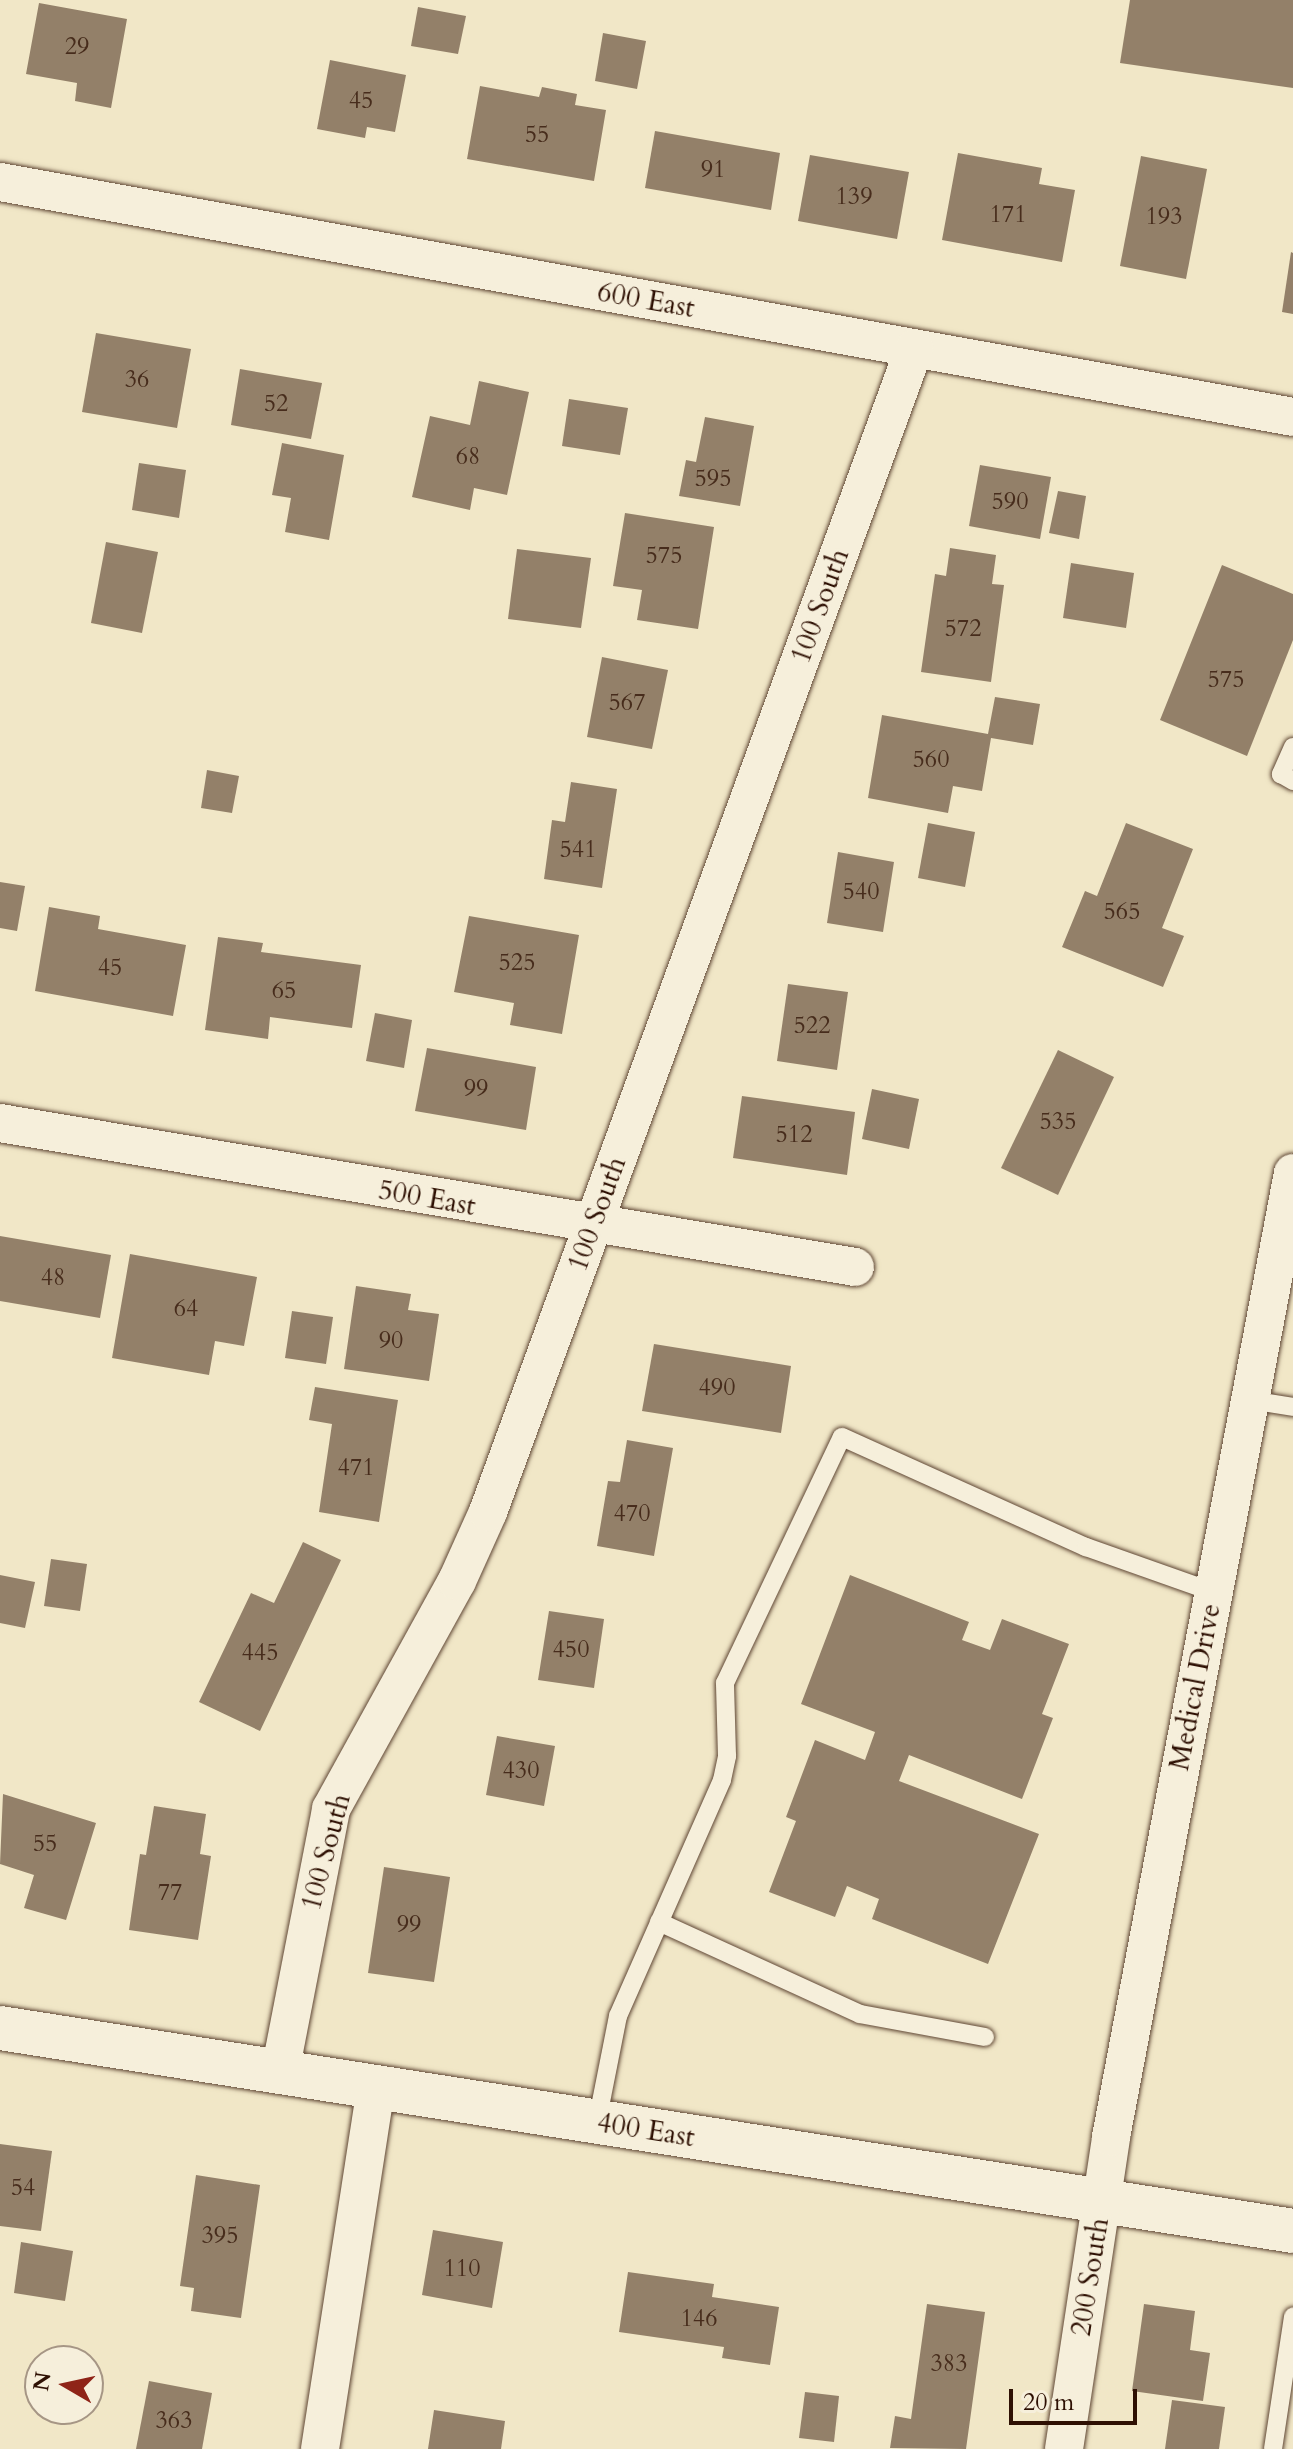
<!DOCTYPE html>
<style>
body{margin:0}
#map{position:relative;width:1293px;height:2449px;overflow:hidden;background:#f1e7c7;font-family:Cardo,serif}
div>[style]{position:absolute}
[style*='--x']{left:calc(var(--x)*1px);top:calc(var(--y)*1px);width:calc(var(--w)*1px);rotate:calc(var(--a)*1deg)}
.building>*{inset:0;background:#938069}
.roads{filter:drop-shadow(0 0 2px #5f4634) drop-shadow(0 0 2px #5f4634)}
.service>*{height:18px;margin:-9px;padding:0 9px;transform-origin:9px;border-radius:9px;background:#f6efdb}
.minor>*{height:38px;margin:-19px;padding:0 19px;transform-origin:19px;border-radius:19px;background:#f6efdb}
.secondary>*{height:44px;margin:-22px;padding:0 22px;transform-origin:22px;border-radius:22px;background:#f6efdb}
span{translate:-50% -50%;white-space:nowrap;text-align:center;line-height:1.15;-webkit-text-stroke:6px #f6efdb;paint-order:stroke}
.number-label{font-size:24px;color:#472c1c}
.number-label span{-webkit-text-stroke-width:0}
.street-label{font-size:28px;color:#2e1003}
.north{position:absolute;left:24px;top:2345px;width:80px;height:80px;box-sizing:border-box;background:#f6efdb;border:2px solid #a69685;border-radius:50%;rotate:279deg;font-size:22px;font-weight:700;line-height:32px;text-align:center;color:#2e1003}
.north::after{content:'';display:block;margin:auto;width:28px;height:36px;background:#8f2418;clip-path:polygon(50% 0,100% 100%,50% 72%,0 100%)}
.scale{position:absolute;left:1009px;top:2389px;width:128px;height:36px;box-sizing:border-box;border:4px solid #2e1003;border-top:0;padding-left:10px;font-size:24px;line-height:28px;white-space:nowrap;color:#2e1003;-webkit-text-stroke:6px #f6efdb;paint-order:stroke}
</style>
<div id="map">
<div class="building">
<div style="clip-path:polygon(1130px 0,1293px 0,1293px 88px,1120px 63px)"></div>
<div style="clip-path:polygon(39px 3px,127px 19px,111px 108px,75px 101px,77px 83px,26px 74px)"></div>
<div style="clip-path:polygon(418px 7px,466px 16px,458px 54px,411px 46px)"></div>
<div style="clip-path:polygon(603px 33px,646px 41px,637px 89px,595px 81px)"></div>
<div style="clip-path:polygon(330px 60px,406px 75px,395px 132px,367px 127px,365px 138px,317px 129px)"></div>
<div style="clip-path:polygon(480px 86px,539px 97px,542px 87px,577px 94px,575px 105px,606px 110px,594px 181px,467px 159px)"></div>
<div style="clip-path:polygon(655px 131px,780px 153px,771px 210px,645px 188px)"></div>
<div style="clip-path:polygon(958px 153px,1042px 168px,1039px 184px,1075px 190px,1062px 262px,942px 240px)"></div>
<div style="clip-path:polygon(810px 155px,909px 172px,897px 239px,798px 221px)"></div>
<div style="clip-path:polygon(1141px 156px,1207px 169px,1186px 279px,1120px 266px)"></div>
<div style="clip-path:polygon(1291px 252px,1293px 253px,1293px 314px,1282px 312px)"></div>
<div style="clip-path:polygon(96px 333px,191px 349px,177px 428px,82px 412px)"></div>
<div style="clip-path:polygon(240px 369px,322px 383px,311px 439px,231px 425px)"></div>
<div style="clip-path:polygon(479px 381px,529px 392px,507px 495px,474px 488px,470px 510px,412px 497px,430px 416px,470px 425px)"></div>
<div style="clip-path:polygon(569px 399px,628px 408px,620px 455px,562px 446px)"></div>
<div style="clip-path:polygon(705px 417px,754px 426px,740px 506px,679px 496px,686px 460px,696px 462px)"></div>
<div style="clip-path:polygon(282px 443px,344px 455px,329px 540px,285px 532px,291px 498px,272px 495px)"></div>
<div style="clip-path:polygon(139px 463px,186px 470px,179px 518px,132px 510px)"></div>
<div style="clip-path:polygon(980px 465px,1051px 477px,1040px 539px,969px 526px)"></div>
<div style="clip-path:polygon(1058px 491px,1086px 496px,1079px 539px,1049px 533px)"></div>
<div style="clip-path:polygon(625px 513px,714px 527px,698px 629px,637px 620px,642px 590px,613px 586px)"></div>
<div style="clip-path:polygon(106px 542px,158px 552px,142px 633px,91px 623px)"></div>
<div style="clip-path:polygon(950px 548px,996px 555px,992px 584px,1004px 585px,991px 682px,921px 672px,935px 574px,946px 576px)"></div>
<div style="clip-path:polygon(517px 549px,591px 558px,581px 628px,508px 619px)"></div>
<div style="clip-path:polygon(1071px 563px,1134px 573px,1126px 628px,1063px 618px)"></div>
<div style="clip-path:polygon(1222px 565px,1293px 594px,1293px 640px,1247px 756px,1160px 720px)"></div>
<div style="clip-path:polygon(602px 657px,668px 670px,652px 749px,587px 737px)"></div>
<div style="clip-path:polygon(995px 697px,1040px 704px,1033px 745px,991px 738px,982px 791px,953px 786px,948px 813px,868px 798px,882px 715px,988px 734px)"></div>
<div style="clip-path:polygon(207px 770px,239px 776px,232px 813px,201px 808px)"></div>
<div style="clip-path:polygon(571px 782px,617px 789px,602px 888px,544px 879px,552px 820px,565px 822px)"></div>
<div style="clip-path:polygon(928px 823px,975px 832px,965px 887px,918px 878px)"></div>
<div style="clip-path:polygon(1126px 823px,1193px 849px,1162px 928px,1184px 936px,1163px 987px,1062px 947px,1085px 891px,1097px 896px)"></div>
<div style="clip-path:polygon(838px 852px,894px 862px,883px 932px,827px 923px)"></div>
<div style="clip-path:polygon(0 882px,25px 886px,17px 931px,0 928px)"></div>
<div style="clip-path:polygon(49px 907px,100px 916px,98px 929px,186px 945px,173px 1016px,35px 991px)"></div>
<div style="clip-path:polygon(469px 916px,579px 935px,562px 1034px,510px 1025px,514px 1003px,454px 992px)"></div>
<div style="clip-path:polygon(218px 937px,263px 943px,261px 952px,361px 965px,352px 1028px,270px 1017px,268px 1039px,205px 1030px)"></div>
<div style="clip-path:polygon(788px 984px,848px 992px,837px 1070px,777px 1061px)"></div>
<div style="clip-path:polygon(375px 1013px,412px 1020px,404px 1068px,366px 1061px)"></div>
<div style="clip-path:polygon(427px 1048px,536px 1067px,526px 1130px,415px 1111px)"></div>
<div style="clip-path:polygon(1058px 1050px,1114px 1077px,1058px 1195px,1001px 1168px)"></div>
<div style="clip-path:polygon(872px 1089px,919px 1099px,909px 1149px,862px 1139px)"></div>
<div style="clip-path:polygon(742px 1096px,855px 1112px,847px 1175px,733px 1158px)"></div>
<div style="clip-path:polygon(0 1236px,111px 1255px,100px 1318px,0 1301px)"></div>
<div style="clip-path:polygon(130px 1254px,257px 1277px,244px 1346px,215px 1341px,209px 1375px,112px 1358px)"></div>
<div style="clip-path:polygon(356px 1286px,411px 1294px,408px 1310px,439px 1314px,429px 1381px,344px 1369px)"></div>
<div style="clip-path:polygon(292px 1311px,333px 1317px,326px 1364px,285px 1358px)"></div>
<div style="clip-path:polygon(654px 1344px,791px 1366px,781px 1433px,642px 1411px)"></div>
<div style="clip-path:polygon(315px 1387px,398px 1400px,379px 1522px,319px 1512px,332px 1424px,309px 1420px)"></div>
<div style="clip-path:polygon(627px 1440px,673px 1448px,654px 1556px,597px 1546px,608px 1481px,620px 1482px)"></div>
<div style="clip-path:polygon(303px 1542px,341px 1560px,260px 1731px,199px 1702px,251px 1593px,274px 1603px)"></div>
<div style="clip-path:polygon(51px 1559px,87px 1564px,80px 1611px,44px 1606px)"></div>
<div style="clip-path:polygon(0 1575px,35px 1582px,25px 1628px,0 1623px)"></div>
<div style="clip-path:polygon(850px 1575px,969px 1622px,962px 1640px,990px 1650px,1002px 1619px,1069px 1644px,1042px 1714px,1053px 1718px,1022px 1799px,909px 1755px,899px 1781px,1039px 1834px,988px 1964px,872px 1919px,879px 1899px,847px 1886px,835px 1917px,769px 1892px,796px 1821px,786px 1817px,815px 1740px,865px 1760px,875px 1732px,801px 1704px)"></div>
<div style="clip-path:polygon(549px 1611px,604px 1619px,594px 1688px,538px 1680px)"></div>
<div style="clip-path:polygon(497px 1736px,555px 1746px,544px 1806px,486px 1795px)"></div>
<div style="clip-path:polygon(3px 1794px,96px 1823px,66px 1920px,24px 1908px,34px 1875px,0 1864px)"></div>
<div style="clip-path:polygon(154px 1806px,206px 1814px,200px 1854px,211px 1856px,198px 1940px,129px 1930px,140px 1854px,146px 1855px)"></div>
<div style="clip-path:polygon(384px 1867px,450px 1877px,434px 1982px,368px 1973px)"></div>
<div style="clip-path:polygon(0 2144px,52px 2151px,41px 2231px,0 2226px)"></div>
<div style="clip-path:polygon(196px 2175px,260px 2185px,241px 2318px,191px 2311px,194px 2288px,180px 2286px)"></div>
<div style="clip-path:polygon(433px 2230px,503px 2242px,492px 2308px,422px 2295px)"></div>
<div style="clip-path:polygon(21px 2242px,73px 2251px,65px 2301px,14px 2293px)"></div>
<div style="clip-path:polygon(628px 2272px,714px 2284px,712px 2297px,779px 2307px,770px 2365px,722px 2358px,724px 2347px,619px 2332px)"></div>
<div style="clip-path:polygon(927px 2304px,985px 2312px,966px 2449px,890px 2448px,895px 2416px,911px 2419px)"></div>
<div style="clip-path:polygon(1144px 2304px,1195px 2311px,1190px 2350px,1210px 2353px,1203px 2401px,1132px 2391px)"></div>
<div style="clip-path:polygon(149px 2381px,212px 2393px,202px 2449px,136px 2449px)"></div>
<div style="clip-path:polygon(805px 2392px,839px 2396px,834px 2442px,799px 2438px)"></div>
<div style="clip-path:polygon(1172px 2400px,1225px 2407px,1219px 2449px,1165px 2449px)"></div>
<div style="clip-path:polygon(434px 2410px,505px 2421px,501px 2449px,428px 2449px)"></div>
</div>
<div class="roads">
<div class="service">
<div style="--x:1293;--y:747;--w:30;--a:114"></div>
<div style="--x:1281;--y:774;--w:14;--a:30"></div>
<div style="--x:1250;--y:1400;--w:44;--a:9.2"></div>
<div style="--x:659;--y:1922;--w:221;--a:24.6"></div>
<div style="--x:860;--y:2014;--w:127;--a:10.4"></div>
<div style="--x:597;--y:2122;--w:108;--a:-78.8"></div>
<div style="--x:618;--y:2016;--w:258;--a:-66.2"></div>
<div style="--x:722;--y:1780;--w:25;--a:-78"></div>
<div style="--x:727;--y:1756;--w:73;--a:-91.6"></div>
<div style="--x:725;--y:1683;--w:272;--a:-64.6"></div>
<div style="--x:842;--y:1437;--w:268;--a:24.3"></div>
<div style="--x:1086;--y:1547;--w:135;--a:19.5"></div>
<div style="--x:1273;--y:2449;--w:134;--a:-81.4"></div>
</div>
<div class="minor">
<div style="--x:0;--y:182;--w:1314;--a:10.3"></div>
<div style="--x:0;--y:1123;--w:867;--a:9.56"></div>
<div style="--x:280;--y:2072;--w:268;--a:-79"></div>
<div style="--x:331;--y:1809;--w:260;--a:-61.1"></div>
<div style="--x:457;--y:1581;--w:76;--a:-65.8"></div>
<div style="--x:488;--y:1512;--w:1239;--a:-69.88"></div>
<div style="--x:320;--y:2449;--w:366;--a:-81.2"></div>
<div style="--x:1064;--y:2449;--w:316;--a:-81.4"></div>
<div style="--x:1111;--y:2137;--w:981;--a:-79.31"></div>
</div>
<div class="secondary">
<div style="--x:0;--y:2028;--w:1309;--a:8.92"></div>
</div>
</div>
<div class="number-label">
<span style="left:77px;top:47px">29</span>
<span style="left:361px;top:101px">45</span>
<span style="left:537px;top:135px">55</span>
<span style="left:713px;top:170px">91</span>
<span style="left:854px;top:197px">139</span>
<span style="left:1008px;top:215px">171</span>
<span style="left:1164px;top:217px">193</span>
<span style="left:137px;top:380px">36</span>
<span style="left:276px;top:404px">52</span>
<span style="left:468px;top:457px">68</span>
<span style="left:713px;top:479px">595</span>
<span style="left:1010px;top:502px">590</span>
<span style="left:664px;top:556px">575</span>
<span style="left:963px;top:629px">572</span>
<span style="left:1226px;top:680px">575</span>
<span style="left:627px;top:703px">567</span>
<span style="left:931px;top:760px">560</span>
<span style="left:578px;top:850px">541</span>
<span style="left:861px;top:892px">540</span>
<span style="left:1122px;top:912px">565</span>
<span style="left:517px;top:963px">525</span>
<span style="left:110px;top:968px">45</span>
<span style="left:284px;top:991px">65</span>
<span style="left:812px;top:1026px">522</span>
<span style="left:476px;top:1089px">99</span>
<span style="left:1058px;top:1122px">535</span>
<span style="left:794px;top:1135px">512</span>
<span style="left:53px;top:1278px">48</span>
<span style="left:186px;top:1309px">64</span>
<span style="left:391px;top:1341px">90</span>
<span style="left:717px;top:1388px">490</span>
<span style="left:356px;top:1468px">471</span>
<span style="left:632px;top:1514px">470</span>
<span style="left:571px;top:1650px">450</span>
<span style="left:260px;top:1653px">445</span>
<span style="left:521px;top:1771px">430</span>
<span style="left:45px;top:1844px">55</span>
<span style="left:170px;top:1893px">77</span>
<span style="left:409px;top:1925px">99</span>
<span style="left:23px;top:2188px">54</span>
<span style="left:220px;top:2236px">395</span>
<span style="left:462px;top:2269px">110</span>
<span style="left:699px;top:2319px">146</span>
<span style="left:949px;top:2364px">383</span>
<span style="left:174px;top:2421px">363</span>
</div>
<div class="street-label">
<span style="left:646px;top:300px;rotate:10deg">600 East</span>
<span style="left:820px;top:606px;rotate:-70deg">100 South</span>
<span style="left:427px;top:1198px;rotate:10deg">500 East</span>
<span style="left:597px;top:1214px;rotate:-70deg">100 South</span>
<span style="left:1195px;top:1687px;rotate:-79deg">Medical Drive</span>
<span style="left:326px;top:1852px;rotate:-75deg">100 South</span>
<span style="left:646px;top:2130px;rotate:9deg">400 East</span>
<span style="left:1090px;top:2277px;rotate:-81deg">200 South</span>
</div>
<div class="north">N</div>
<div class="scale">20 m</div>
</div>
